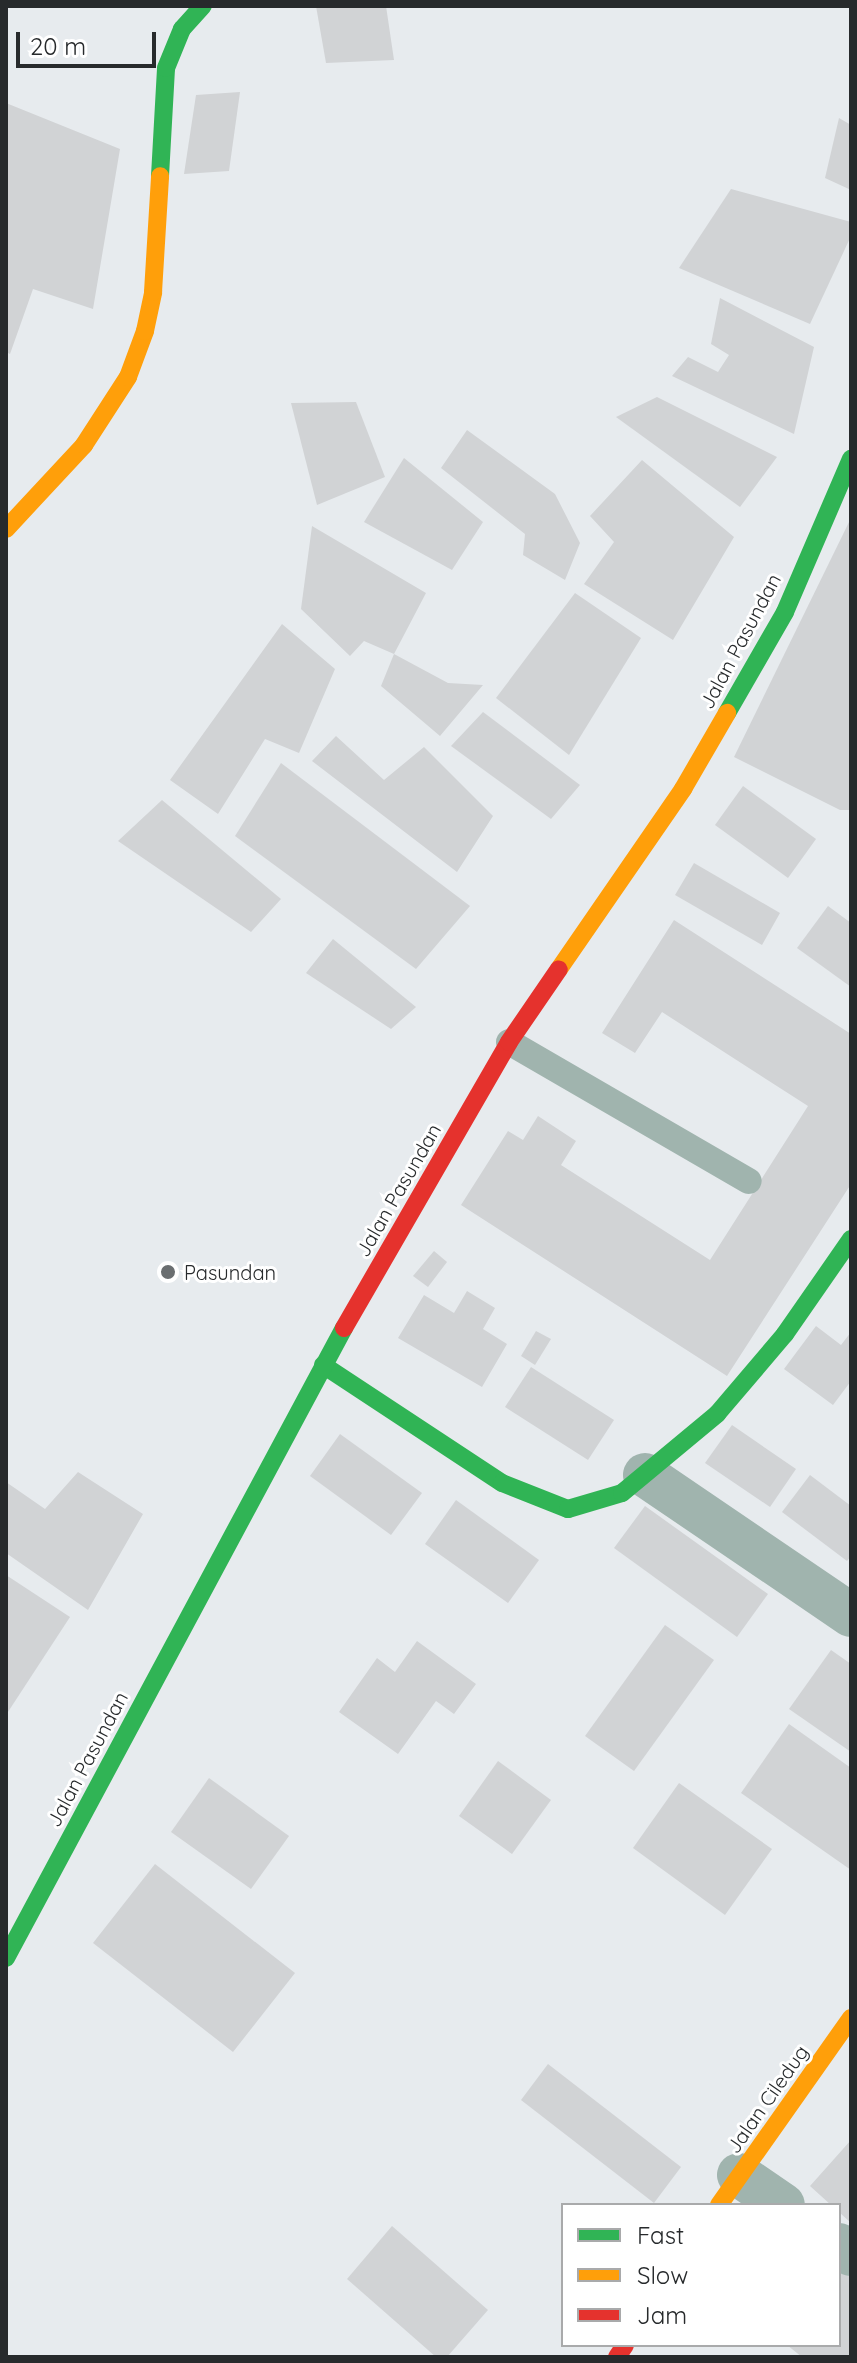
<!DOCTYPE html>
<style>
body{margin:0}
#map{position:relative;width:857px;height:2363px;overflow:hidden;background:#e7ebee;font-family:Quicksand,sans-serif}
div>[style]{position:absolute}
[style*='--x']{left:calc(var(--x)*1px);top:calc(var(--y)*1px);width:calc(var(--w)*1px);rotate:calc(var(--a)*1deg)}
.building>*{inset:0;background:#d1d3d5}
.lane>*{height:26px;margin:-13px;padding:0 13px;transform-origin:13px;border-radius:13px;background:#a0b4ae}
.street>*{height:44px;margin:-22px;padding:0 22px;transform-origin:22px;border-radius:22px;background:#a0b4ae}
.fast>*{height:18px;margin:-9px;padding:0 9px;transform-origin:9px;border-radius:9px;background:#30b455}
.slow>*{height:18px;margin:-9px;padding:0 9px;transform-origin:9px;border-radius:9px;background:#ff9f0a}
.jam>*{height:18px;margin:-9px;padding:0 9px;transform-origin:9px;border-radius:9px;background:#e5322d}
.dots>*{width:22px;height:22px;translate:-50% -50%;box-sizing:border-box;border:4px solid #fff;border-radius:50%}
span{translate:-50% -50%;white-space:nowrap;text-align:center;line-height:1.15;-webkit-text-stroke:6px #fff;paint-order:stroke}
.street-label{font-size:20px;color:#272a2c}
.poi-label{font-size:20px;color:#272a2c}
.left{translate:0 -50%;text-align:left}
.frame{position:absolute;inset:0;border:8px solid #272a2c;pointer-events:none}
.legend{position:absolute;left:561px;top:2203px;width:280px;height:144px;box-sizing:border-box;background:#fff;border:2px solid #a9aaab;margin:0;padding:10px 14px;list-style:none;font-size:24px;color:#272a2c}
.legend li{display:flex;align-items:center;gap:16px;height:40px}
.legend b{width:40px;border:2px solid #a9aaab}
.scale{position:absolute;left:16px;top:32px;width:140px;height:36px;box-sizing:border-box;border:4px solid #272a2c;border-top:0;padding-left:10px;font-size:24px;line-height:28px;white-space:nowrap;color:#272a2c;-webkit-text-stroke:6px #fff;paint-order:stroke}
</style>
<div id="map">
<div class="building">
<div style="clip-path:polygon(316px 6px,386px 6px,394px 60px,326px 63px)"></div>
<div style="clip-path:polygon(240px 92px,229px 171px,184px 174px,196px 95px)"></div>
<div style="clip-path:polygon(6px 103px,120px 149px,93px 309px,33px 289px,10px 354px,6px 352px)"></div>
<div style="clip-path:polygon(839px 118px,851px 125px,851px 190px,825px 178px)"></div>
<div style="clip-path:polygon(731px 189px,851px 222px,851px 236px,810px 324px,679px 268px)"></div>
<div style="clip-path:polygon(720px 298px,814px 347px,794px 434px,672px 376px,688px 357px,718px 372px,729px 355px,711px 344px)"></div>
<div style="clip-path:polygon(657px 397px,777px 457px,740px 507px,616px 417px)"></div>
<div style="clip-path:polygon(356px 402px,385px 477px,317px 505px,291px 403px)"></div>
<div style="clip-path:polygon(467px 430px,555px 494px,580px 543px,565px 580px,523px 555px,525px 534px,441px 468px)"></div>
<div style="clip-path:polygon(404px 458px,483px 522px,452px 570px,364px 522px)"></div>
<div style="clip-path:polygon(642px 460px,734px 537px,673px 640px,584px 584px,614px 542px,590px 516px)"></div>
<div style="clip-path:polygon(851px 518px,851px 810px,840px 810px,734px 757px)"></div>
<div style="clip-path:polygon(312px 526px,426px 593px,394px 654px,364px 641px,350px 656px,301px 609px)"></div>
<div style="clip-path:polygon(575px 593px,641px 638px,569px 755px,496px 698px)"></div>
<div style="clip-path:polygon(282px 624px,335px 669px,299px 753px,265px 739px,218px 814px,170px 780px)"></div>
<div style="clip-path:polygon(394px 654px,448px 683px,483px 685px,440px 736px,381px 686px)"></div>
<div style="clip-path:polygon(483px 712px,580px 785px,551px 819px,451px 746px)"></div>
<div style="clip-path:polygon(336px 736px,384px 780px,424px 747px,493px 816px,457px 872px,312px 761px)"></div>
<div style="clip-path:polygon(281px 763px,470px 906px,416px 969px,235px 836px)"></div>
<div style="clip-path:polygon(743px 786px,816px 839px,788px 878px,715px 825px)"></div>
<div style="clip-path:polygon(162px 800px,281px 899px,251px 932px,118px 841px)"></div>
<div style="clip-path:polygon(694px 863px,780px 913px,762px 945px,675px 895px)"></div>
<div style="clip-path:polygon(828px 906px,851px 923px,851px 987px,797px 948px)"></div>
<div style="clip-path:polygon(674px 920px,851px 1034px,851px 1184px,727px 1376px,461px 1205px,508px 1131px,523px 1140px,538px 1116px,576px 1141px,561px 1165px,710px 1260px,808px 1106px,662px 1012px,635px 1053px,602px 1033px)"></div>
<div style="clip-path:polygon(333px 939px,416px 1007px,391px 1029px,306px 973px)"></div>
<div style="clip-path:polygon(434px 1251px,447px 1262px,428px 1287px,413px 1276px)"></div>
<div style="clip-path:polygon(467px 1291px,495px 1308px,483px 1329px,507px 1344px,482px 1387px,398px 1338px,424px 1295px,454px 1313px)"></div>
<div style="clip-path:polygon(816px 1326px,841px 1345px,851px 1332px,851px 1381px,833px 1405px,784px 1369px)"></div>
<div style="clip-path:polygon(536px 1331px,551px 1339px,535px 1365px,521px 1356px)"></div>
<div style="clip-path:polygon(531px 1367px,614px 1420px,588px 1460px,505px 1407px)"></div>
<div style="clip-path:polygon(732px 1425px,796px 1469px,770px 1507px,705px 1463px)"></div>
<div style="clip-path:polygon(340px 1434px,422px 1493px,391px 1535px,310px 1476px)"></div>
<div style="clip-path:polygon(78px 1472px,143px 1514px,88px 1610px,6px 1553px,6px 1482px,45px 1509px)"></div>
<div style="clip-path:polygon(810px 1475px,851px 1506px,851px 1556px,847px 1561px,782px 1512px)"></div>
<div style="clip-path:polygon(456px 1500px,539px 1560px,508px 1603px,425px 1544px)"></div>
<div style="clip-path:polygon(645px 1506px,768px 1594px,737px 1637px,614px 1548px)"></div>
<div style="clip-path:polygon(6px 1575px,70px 1617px,6px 1715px)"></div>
<div style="clip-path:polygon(665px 1625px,714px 1660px,634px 1771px,585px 1736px)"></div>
<div style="clip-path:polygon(417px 1641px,476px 1684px,454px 1714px,436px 1701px,398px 1754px,339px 1712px,377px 1658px,395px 1672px)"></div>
<div style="clip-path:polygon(831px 1650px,851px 1664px,851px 1752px,789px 1709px)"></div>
<div style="clip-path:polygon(789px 1724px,851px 1768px,851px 1870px,741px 1793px)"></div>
<div style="clip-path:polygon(498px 1761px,551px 1800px,512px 1854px,459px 1816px)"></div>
<div style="clip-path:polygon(209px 1778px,289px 1836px,251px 1889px,171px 1832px)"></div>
<div style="clip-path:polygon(679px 1783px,772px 1849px,725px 1915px,633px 1848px)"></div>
<div style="clip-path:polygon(155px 1864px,295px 1973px,233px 2052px,93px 1943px)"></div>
<div style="clip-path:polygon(548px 2064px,681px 2167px,654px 2203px,521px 2100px)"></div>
<div style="clip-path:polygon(851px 2140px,851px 2223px,839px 2212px,839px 2205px,831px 2205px,810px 2186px)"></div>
<div style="clip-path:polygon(392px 2226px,488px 2310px,447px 2357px,436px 2357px,347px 2279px)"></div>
<div style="clip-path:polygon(839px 2263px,851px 2272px,851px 2357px,802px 2357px,787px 2345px,839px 2345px)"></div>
</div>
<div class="lane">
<div style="--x:509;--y:1042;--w:277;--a:30.1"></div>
</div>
<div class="street">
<div style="--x:645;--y:1475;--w:249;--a:34.2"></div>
<div style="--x:739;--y:2175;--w:53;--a:34.3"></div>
<div style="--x:839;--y:2245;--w:15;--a:37"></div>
</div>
<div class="fast">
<div style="--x:160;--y:176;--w:108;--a:-86.8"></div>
<div style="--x:166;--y:68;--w:42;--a:-67.7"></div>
<div style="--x:182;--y:29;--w:31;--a:-48"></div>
<div style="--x:727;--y:713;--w:116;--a:-60.1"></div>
<div style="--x:785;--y:612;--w:167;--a:-66.7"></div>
<div style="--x:323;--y:1365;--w:214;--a:33.4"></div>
<div style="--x:502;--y:1483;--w:71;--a:21.5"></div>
<div style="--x:568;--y:1509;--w:56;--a:-16.5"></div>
<div style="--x:622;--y:1493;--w:124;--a:-39.7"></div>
<div style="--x:717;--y:1414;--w:105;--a:-49.6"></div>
<div style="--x:785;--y:1334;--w:116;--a:-55.2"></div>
<div style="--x:6;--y:1958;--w:715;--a:-61.79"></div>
</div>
<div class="slow">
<div style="--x:6;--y:529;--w:115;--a:-47.1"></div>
<div style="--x:84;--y:445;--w:81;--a:-57.1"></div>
<div style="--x:128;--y:377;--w:49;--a:-69.7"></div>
<div style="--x:145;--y:331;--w:40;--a:-78"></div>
<div style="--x:153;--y:292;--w:116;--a:-86.5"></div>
<div style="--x:559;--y:969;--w:219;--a:-55.4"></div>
<div style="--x:683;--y:789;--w:88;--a:-59.9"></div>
<div style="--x:719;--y:2205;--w:229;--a:-54.8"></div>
</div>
<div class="jam">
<div style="--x:344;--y:1328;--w:330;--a:-60"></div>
<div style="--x:509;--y:1042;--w:88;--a:-55.6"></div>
<div style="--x:617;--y:2357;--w:14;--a:-56"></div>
</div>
<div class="dots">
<div style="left:168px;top:1272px;background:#6a6e70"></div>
</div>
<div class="street-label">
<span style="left:740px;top:641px;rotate:-62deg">Jalan Pasundan</span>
<span style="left:398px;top:1190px;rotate:-60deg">Jalan Pasundan</span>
<span style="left:87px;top:1759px;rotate:-62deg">Jalan Pasundan</span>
<span style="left:767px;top:2099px;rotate:-55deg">Jalan Ciledug</span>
</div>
<div class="poi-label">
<span class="left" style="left:184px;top:1272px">Pasundan</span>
</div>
<div class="frame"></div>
<ul class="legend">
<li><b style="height:10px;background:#30b455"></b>Fast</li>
<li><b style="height:10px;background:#ff9f0a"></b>Slow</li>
<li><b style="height:10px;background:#e5322d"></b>Jam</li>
</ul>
<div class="scale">20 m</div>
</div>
